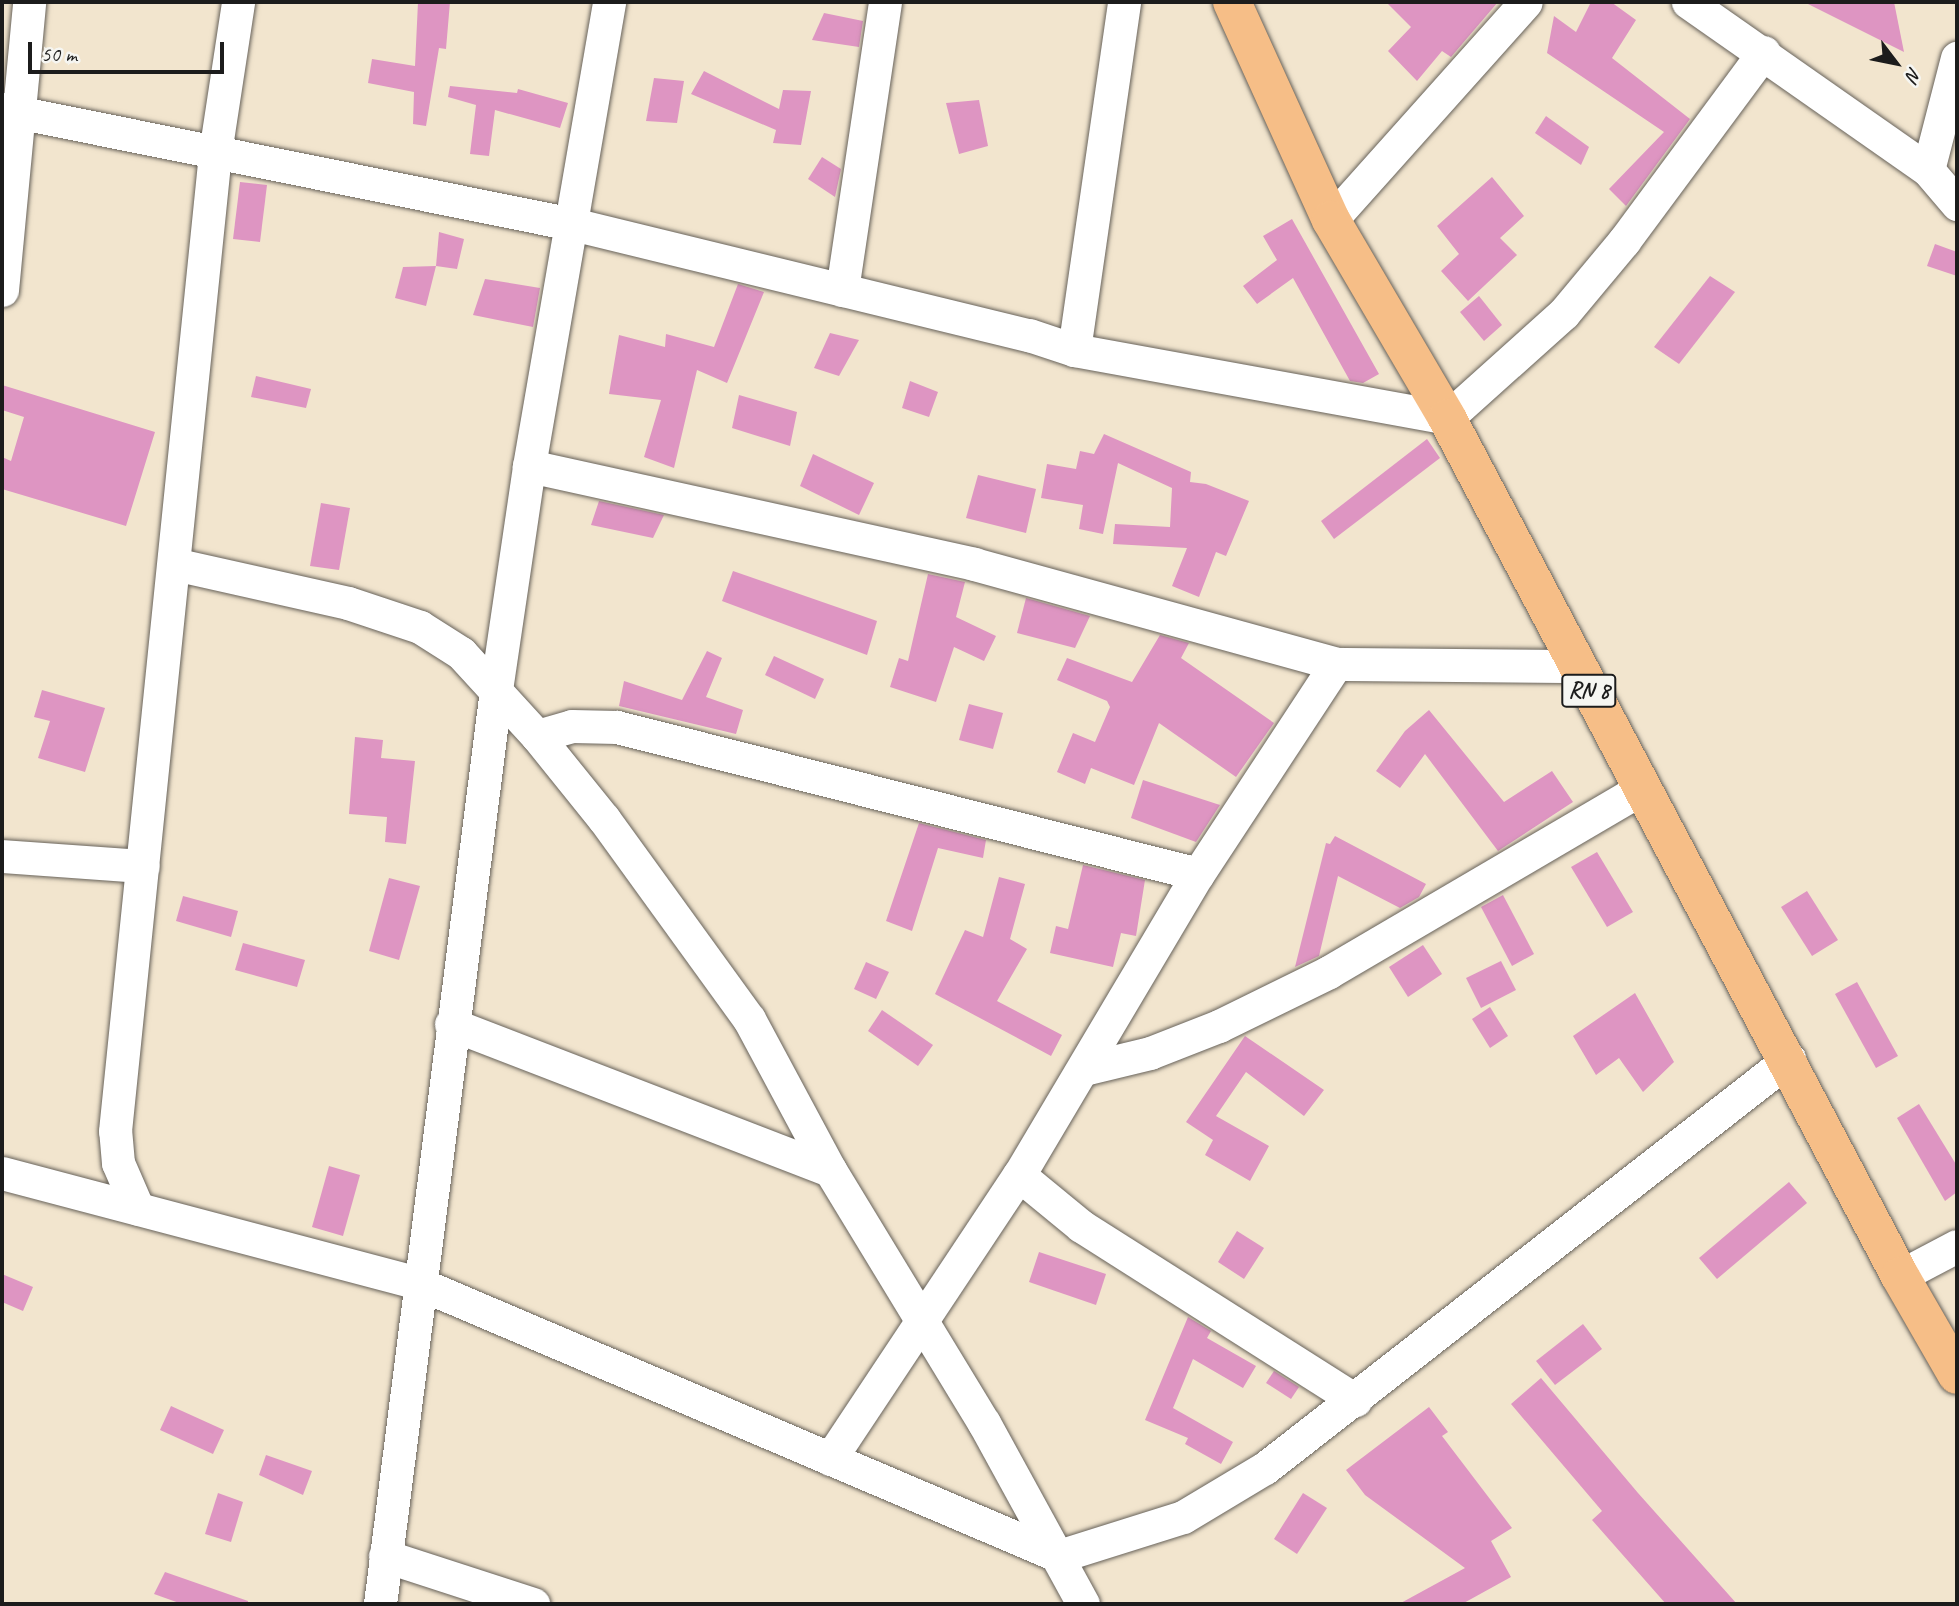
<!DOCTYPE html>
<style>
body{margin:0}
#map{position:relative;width:1959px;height:1606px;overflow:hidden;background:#f2e5ce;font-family:Caveat,sans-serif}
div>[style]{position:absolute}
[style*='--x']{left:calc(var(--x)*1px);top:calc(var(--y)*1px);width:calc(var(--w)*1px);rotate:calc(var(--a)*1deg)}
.building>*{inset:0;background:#de95c2}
.roads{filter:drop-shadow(0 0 2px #67625a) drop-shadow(0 0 2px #67625a)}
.minor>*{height:33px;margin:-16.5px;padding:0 16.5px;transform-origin:16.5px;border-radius:16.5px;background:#fff}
.major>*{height:38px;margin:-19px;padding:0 19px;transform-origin:19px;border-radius:19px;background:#f6be87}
span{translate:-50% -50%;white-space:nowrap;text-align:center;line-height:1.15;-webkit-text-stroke:6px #f6f6f2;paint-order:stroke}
.shield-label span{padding:2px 5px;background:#f6f6f2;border:2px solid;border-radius:5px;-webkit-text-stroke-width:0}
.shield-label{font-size:23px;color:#1c1c1c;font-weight:700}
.frame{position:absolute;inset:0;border:4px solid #1c1c1c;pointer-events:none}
.north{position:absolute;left:1861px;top:28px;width:70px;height:70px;-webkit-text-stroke:5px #f6f6f2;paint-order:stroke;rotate:122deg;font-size:19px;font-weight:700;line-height:28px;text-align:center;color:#1c1c1c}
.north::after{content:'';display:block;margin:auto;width:24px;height:32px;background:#1c1c1c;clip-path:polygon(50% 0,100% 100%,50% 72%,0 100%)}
.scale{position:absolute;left:28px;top:42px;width:196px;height:32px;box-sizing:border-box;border:4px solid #1c1c1c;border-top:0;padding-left:9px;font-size:21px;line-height:24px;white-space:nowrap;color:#1c1c1c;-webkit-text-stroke:5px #f6f6f2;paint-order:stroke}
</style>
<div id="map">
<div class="building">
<div style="clip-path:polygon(418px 2px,450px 2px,446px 49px,439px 48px,426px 126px,413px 124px,414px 92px,368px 83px,372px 59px,415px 66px)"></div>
<div style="clip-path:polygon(1386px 2px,1498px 2px,1451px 57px,1442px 51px,1417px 81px,1388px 51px,1411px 27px)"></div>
<div style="clip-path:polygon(1591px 2px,1611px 2px,1636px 20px,1612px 58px,1690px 119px,1626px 206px,1609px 189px,1664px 132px,1547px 53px,1554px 16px,1576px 32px)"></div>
<div style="clip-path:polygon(1804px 2px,1894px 2px,1904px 52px)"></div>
<div style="clip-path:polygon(824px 13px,863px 21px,859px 47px,812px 40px)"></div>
<div style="clip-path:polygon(704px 71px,779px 109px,783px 90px,811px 91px,801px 145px,773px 143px,776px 130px,691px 94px)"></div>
<div style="clip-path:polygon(654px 78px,684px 81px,677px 123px,646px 121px)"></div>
<div style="clip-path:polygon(450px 86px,517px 93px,518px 89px,568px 103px,560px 128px,495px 110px,489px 156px,470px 154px,476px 105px,448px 97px)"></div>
<div style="clip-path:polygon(979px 100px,988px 146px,959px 154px,946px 103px)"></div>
<div style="clip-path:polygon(1546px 116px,1589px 147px,1581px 165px,1535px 133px)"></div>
<div style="clip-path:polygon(822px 157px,841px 169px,835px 197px,808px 179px)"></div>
<div style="clip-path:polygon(1492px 177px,1524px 216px,1500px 238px,1517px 255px,1468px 301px,1441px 271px,1459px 254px,1437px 226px)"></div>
<div style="clip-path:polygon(240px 182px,267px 185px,260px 242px,233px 239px)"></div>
<div style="clip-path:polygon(1292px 219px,1379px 374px,1363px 383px,1350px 381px,1293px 278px,1257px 304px,1243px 286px,1277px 260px,1263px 236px)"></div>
<div style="clip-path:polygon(439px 232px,464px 239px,457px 269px,436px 266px)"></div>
<div style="clip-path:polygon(1935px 244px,1957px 252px,1957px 276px,1927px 266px)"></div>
<div style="clip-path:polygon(436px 266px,426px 306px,395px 298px,403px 267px)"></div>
<div style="clip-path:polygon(1710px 276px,1735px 292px,1679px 364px,1654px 347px)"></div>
<div style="clip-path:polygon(485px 279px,540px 288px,533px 327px,473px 315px)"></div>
<div style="clip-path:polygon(738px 284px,764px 292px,727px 383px,697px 370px,674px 468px,644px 457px,661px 400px,609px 394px,619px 335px,665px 347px,666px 334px,714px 347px)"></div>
<div style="clip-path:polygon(1479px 296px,1502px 325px,1484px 341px,1460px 312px)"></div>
<div style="clip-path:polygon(830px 333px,859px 340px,839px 376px,814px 368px)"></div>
<div style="clip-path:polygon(256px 376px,311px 389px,306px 408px,251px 397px)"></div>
<div style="clip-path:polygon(910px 381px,938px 392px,929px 417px,902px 408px)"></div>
<div style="clip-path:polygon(2px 385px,155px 432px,126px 526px,2px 489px,2px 457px,11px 461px,24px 417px,2px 410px)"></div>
<div style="clip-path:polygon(739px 395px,797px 412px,790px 446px,732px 428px)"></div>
<div style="clip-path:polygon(1104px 434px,1191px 472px,1190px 482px,1206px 484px,1249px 501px,1226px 556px,1216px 552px,1199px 597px,1172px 586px,1187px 548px,1113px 544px,1115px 524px,1170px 527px,1172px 488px,1118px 463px,1103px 534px,1079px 529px,1083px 505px,1041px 498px,1047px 464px,1076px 469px,1080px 451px,1094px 454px)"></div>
<div style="clip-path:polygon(1427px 439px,1440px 458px,1334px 539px,1321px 521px)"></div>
<div style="clip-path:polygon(813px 454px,874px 483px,859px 515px,800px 486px)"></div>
<div style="clip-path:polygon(978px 475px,1036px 489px,1026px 533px,966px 518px)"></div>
<div style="clip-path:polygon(599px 501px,664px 515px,653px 538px,591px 525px)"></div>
<div style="clip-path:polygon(321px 503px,350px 508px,339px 570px,310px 566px)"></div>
<div style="clip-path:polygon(733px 571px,877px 621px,867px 655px,722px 601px)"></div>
<div style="clip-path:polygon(928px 574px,965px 582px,956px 617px,996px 636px,984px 661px,954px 647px,936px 702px,890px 687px,899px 658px,908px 661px)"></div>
<div style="clip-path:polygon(1026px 598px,1090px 616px,1075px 648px,1017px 633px)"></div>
<div style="clip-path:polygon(1160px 635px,1189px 643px,1181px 658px,1274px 723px,1236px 777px,1159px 723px,1134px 785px,1091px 768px,1085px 784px,1057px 772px,1073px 733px,1095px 742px,1110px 707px,1107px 701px,1057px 680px,1067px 658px,1132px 682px)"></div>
<div style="clip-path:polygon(707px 651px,722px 658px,706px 697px,743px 710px,736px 734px,619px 706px,624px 681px,682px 700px)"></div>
<div style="clip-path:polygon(774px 656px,824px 679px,815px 699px,765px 675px)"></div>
<div style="clip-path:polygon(42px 690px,105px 708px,85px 772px,38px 758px,50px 721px,34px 717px)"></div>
<div style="clip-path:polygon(969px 704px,1003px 713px,993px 749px,959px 740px)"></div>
<div style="clip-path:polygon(1429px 710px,1504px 802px,1552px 771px,1573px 802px,1498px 851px,1425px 754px,1400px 788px,1376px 771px,1405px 731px)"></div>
<div style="clip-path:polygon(355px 737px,383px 740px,381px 758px,415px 761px,406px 844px,385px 842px,387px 817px,349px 814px)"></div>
<div style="clip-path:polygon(1143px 780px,1220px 805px,1196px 842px,1131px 818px)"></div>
<div style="clip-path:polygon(919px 823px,986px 840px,983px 858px,938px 848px,912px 931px,886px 921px)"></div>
<div style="clip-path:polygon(1335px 836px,1426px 884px,1419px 897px,1400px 908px,1338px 876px,1319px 956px,1295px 967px,1326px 843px,1330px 844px)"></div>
<div style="clip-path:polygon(1597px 852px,1633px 912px,1607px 927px,1571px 867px)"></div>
<div style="clip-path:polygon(1083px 865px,1145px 880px,1136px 936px,1121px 933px,1113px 967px,1050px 953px,1056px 926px,1068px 929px)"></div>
<div style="clip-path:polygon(999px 877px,1025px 884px,1010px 939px,1027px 949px,997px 1001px,1062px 1035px,1051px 1056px,935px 994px,965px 930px,983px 937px)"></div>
<div style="clip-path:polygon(389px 878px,420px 886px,399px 960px,369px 951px)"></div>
<div style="clip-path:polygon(1807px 891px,1838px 940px,1812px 956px,1781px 907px)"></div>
<div style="clip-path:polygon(1503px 895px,1534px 954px,1512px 966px,1481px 907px)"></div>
<div style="clip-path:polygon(183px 896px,238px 911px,231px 937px,176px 921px)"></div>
<div style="clip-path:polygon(243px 943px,305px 960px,297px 987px,235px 970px)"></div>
<div style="clip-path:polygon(1423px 945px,1442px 974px,1408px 997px,1389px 967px)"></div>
<div style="clip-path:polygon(1501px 961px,1516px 990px,1481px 1008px,1466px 978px)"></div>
<div style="clip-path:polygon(866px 962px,889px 972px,876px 999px,854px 989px)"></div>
<div style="clip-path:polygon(1857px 982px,1898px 1056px,1876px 1068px,1835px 994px)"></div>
<div style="clip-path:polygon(1635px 993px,1674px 1062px,1643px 1092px,1619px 1058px,1596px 1075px,1573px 1036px)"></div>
<div style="clip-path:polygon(1490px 1007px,1508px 1036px,1490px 1048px,1472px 1019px)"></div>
<div style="clip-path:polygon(882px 1010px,933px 1045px,918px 1066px,868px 1031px)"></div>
<div style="clip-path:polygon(1245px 1036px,1324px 1090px,1304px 1116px,1246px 1072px,1216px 1116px,1269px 1146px,1250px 1181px,1205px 1155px,1213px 1140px,1186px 1122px)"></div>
<div style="clip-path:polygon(1919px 1104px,1957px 1166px,1957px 1192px,1945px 1201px,1897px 1118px)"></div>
<div style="clip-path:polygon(329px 1166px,360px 1175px,343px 1236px,312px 1227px)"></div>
<div style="clip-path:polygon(1789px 1182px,1807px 1203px,1717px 1279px,1699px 1258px)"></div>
<div style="clip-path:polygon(1237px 1231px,1264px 1248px,1244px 1279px,1218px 1262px)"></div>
<div style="clip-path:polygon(1039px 1252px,1106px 1274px,1096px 1305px,1029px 1282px)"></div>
<div style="clip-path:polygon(2px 1274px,33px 1287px,23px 1311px,2px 1302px)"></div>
<div style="clip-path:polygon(1188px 1317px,1211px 1331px,1207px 1338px,1256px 1366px,1243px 1388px,1193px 1359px,1173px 1408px,1233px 1442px,1221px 1464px,1185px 1444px,1188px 1438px,1145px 1420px)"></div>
<div style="clip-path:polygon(1583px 1324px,1602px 1349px,1555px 1385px,1536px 1361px)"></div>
<div style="clip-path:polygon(1274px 1371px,1299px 1387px,1291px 1399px,1266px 1383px)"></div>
<div style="clip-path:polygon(1541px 1378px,1638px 1493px,1737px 1604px,1666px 1604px,1592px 1520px,1602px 1511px,1511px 1404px)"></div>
<div style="clip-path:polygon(171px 1406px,224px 1430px,213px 1454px,160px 1430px)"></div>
<div style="clip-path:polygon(1429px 1407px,1448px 1432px,1442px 1436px,1512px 1528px,1491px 1541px,1511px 1577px,1462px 1604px,1399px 1604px,1465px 1568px,1365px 1495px,1346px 1470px)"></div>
<div style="clip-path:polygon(266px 1455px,312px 1471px,303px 1495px,259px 1475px)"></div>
<div style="clip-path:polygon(218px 1493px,243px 1502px,231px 1542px,205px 1534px)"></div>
<div style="clip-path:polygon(1303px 1493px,1327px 1508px,1297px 1554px,1274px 1539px)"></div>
<div style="clip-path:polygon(165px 1572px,248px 1601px,248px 1604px,182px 1604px,154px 1594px)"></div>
</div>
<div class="roads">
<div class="minor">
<div style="--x:1688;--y:2;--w:293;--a:35"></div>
<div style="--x:1928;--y:170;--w:45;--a:49.5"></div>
<div style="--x:2;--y:109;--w:581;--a:11.41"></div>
<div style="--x:572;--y:224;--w:470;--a:13.7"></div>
<div style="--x:1029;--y:335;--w:47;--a:18.4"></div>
<div style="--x:1074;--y:350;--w:379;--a:10.3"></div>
<div style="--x:1447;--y:418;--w:157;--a:-41.9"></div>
<div style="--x:1564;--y:313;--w:94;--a:-50.2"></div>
<div style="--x:1624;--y:241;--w:235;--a:-53.5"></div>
<div style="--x:1928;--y:170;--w:116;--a:-75.5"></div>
<div style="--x:1331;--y:220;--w:292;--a:-48.2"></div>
<div style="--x:2;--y:290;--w:289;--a:-84.6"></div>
<div style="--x:842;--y:290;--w:291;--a:-81.5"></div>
<div style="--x:1074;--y:350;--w:352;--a:-81.8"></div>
<div style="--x:529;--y:466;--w:456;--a:12.4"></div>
<div style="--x:974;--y:564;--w:376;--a:15.4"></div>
<div style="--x:1336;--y:664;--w:239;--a:0.5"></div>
<div style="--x:174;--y:564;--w:178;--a:12.6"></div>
<div style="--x:348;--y:603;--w:76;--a:18.4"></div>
<div style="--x:420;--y:627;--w:49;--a:32.4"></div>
<div style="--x:461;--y:653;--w:113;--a:47.5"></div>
<div style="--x:537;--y:736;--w:107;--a:51.1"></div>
<div style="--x:604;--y:819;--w:247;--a:54.1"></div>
<div style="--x:749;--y:1019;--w:171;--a:61.8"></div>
<div style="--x:830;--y:1170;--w:296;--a:58.7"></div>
<div style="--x:984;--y:1423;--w:206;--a:61.3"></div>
<div style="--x:537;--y:736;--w:36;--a:-16"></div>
<div style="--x:572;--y:726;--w:45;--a:1.3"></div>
<div style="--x:617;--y:727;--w:599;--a:14.2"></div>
<div style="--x:2;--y:856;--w:141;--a:4.1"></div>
<div style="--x:451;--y:1024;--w:406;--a:21.1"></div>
<div style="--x:1084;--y:1069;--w:68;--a:-13.6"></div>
<div style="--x:1150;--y:1053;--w:74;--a:-21.4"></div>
<div style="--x:1219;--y:1026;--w:123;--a:-26.1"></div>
<div style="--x:1329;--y:972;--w:365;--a:-30.4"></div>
<div style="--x:2;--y:1173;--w:430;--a:14.8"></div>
<div style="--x:418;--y:1283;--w:697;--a:23.07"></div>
<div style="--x:1059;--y:1556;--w:130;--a:-17.5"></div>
<div style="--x:1183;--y:1517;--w:96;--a:-30.9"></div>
<div style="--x:1265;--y:1468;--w:665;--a:-37.97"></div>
<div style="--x:1019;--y:1175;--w:80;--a:39.4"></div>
<div style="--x:1081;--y:1226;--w:325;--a:32.4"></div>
<div style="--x:138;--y:1209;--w:50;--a:-113.5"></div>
<div style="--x:118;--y:1163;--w:32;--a:-95"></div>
<div style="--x:115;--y:1131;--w:983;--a:-84.16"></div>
<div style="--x:215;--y:153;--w:153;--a:-81.3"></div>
<div style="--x:1900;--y:1276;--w:64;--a:-27.8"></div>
<div style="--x:830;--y:1459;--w:341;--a:-56.4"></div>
<div style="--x:1019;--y:1175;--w:350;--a:-59.3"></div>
<div style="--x:1198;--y:874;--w:251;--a:-56.7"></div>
<div style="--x:385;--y:1556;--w:156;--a:18"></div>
<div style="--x:380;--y:1604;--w:921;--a:-82.77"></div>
<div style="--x:496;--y:690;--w:226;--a:-81.6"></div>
<div style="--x:529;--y:466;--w:471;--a:-80.2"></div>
</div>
<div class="major">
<div style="--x:1232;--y:2;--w:239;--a:65.6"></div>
<div style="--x:1331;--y:220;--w:229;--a:59.6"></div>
<div style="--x:1447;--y:418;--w:970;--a:62.17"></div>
<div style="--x:1900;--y:1276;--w:114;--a:60.1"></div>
</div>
</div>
<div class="shield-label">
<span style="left:1589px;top:691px">RN 8</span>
</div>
<div class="frame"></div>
<div class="north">N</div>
<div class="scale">50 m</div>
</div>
